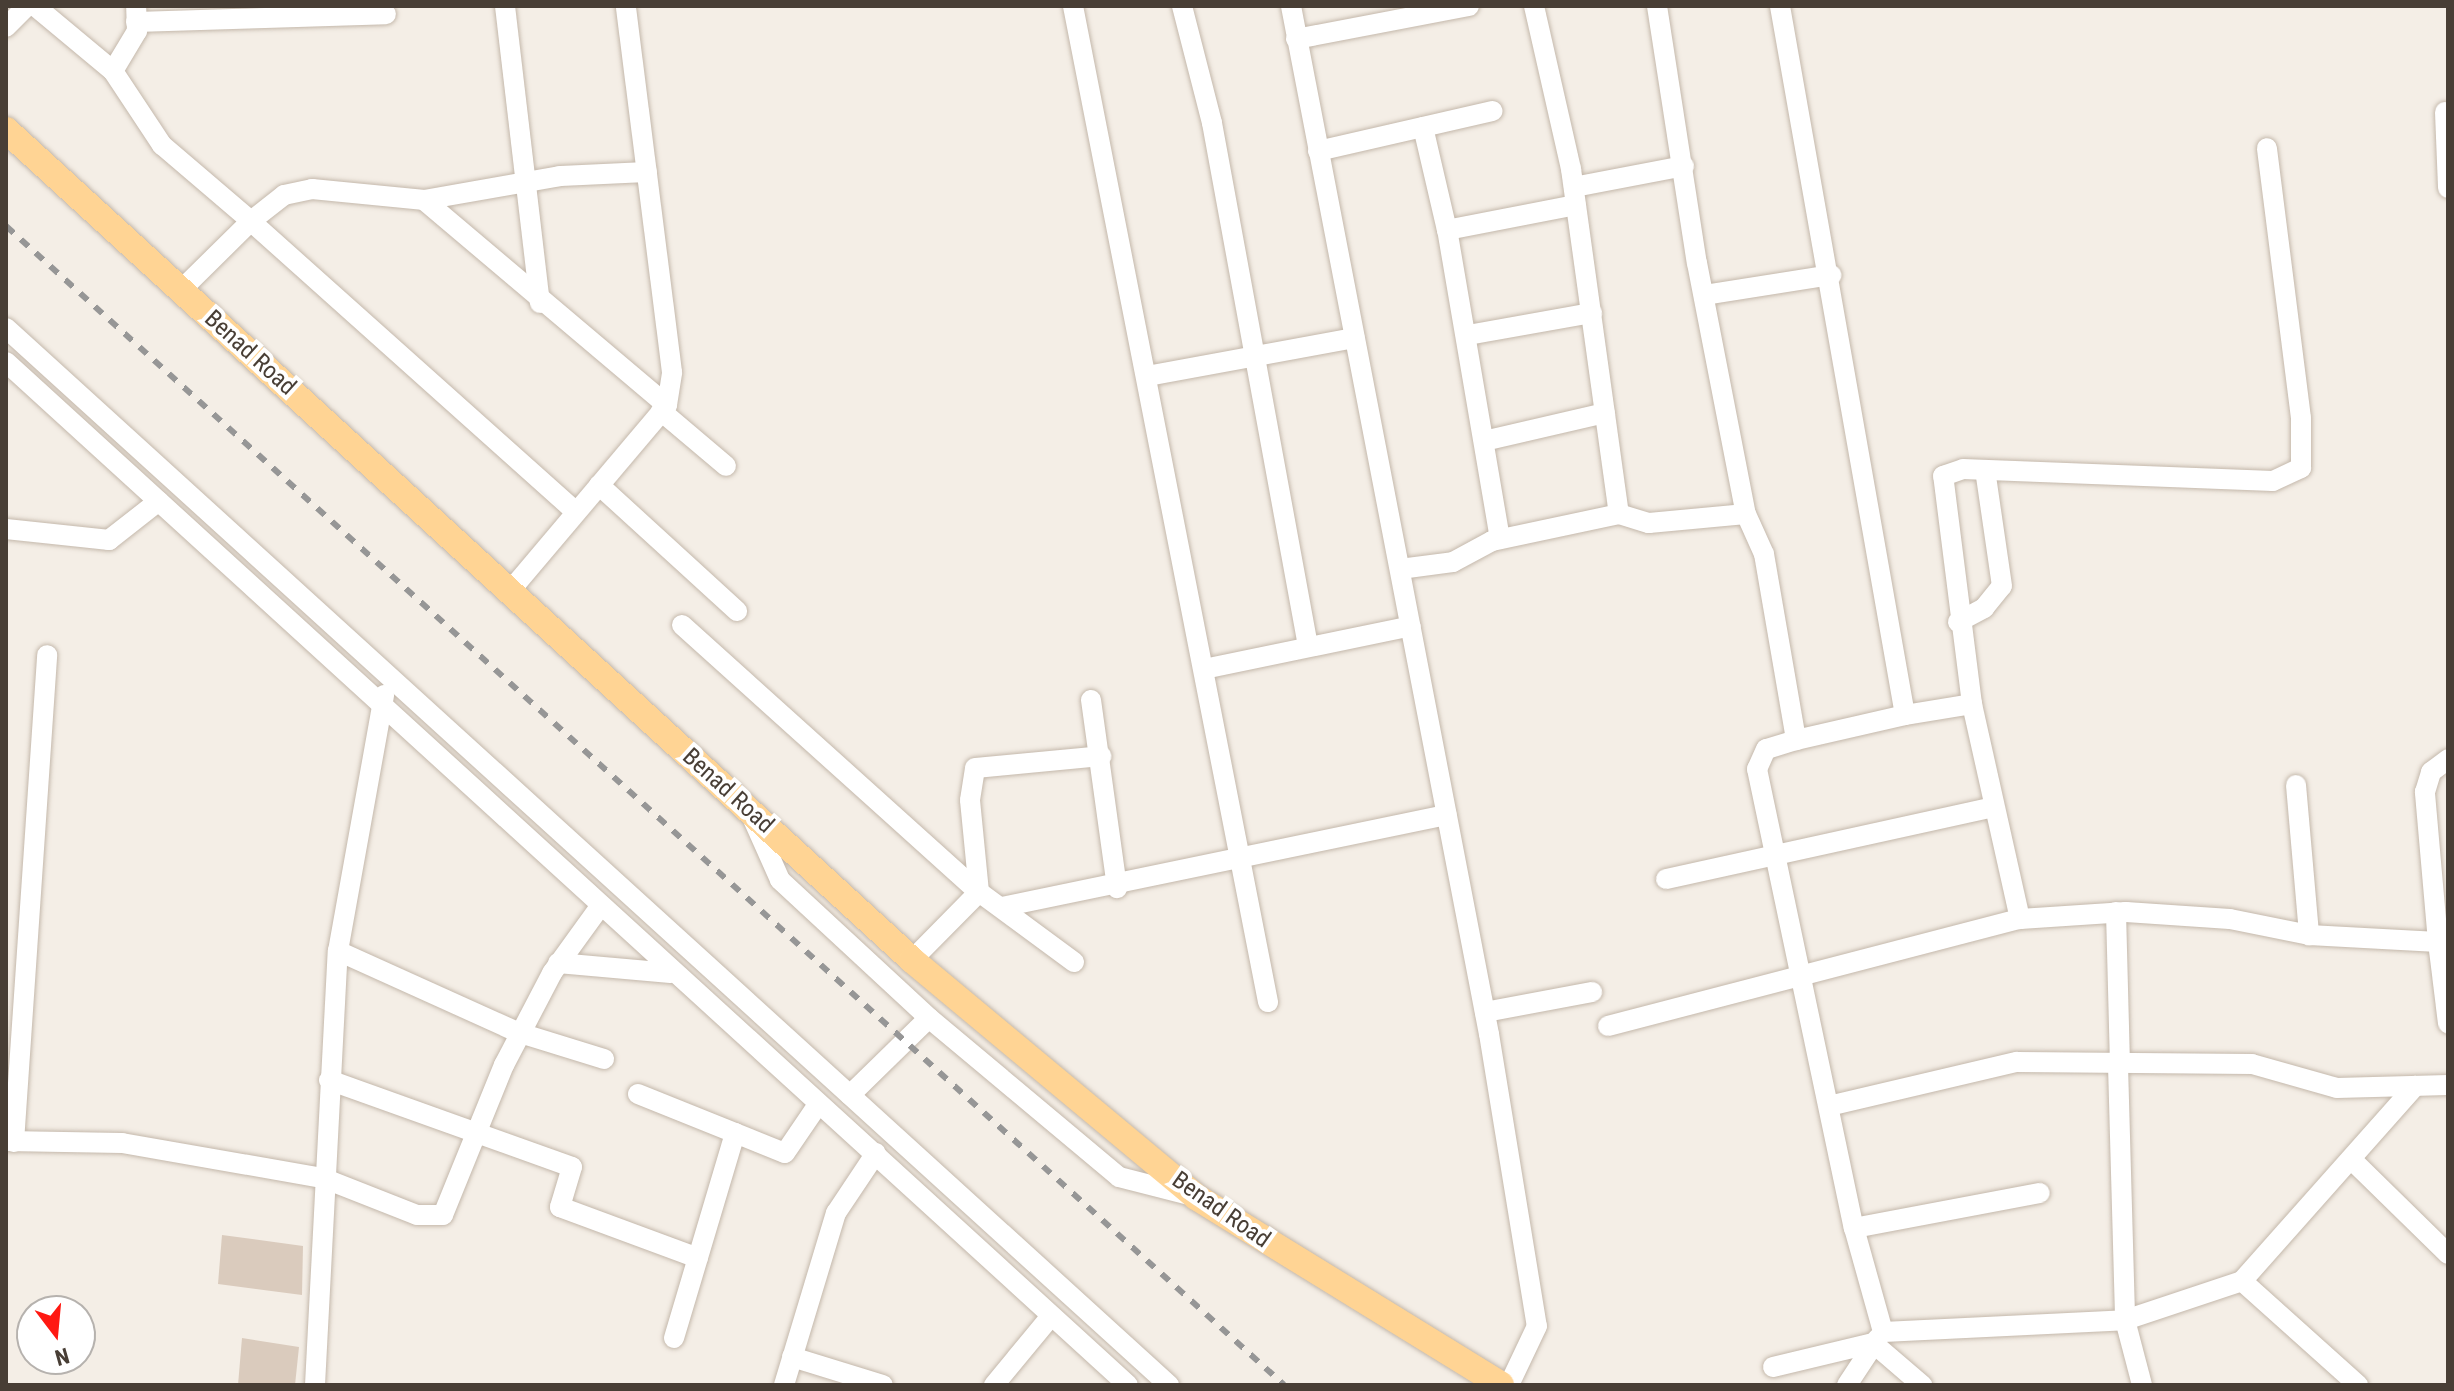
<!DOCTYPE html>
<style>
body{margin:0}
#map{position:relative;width:2454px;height:1391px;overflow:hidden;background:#f4eee6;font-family:"Roboto Condensed",sans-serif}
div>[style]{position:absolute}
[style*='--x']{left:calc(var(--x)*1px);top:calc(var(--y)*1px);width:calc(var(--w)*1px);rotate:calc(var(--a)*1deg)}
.building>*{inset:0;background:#dacbbd}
.roads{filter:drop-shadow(0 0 2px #c4b8ab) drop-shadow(0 0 2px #c4b8ab)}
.minor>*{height:20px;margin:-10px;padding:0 10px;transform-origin:10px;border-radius:10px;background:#fff}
.major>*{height:26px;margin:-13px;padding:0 13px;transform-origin:13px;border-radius:13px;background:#ffd494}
.rail>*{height:6px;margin-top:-3px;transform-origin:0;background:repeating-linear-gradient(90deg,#969696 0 10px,transparent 0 20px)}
span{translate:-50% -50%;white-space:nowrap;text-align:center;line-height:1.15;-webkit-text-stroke:8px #fff;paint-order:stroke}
.street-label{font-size:24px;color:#483e35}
.frame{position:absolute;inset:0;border:8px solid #483e35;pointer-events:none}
.north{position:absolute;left:16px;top:1295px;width:80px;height:80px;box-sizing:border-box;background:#fff;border:2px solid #b6b2ae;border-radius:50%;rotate:164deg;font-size:22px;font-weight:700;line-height:32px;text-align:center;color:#483e35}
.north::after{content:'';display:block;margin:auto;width:28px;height:36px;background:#ff1912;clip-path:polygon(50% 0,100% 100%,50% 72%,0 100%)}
</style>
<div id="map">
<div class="building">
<div style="clip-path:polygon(222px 1235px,303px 1246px,302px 1295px,218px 1284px)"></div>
<div style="clip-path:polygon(242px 1338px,299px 1347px,295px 1385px,238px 1385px)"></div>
</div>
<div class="roads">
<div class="minor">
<div style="--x:35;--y:6;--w:102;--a:39.8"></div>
<div style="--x:113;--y:71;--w:89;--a:56.5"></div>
<div style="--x:162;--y:145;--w:117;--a:40.5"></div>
<div style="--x:251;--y:221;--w:98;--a:135.4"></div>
<div style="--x:505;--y:6;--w:299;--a:83.3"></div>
<div style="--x:1073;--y:6;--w:1015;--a:78.92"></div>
<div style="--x:1182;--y:6;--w:121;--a:75.6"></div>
<div style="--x:1212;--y:123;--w:532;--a:79.6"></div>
<div style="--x:1291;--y:6;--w:1047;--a:79.1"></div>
<div style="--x:1489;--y:1034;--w:296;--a:80.7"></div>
<div style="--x:1537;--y:1326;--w:65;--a:115.4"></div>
<div style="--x:1534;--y:6;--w:167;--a:77.2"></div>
<div style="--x:1571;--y:169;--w:348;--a:82.1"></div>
<div style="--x:1657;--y:6;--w:260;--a:81.2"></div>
<div style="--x:1697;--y:263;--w:256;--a:79"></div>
<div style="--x:1746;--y:514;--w:44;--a:65.8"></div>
<div style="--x:1764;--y:554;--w:189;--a:80.2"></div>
<div style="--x:1796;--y:740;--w:112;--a:-12.9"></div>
<div style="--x:1905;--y:715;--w:720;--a:-100"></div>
<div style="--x:136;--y:22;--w:250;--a:-1.8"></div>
<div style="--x:6;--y:27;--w:30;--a:-45"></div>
<div style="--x:1296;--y:39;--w:176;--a:-10.8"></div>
<div style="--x:113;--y:71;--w:47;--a:-59"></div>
<div style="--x:137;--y:31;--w:25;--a:-92"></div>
<div style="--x:2445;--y:112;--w:76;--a:87.7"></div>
<div style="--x:1423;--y:127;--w:106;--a:76.9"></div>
<div style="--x:1318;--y:151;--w:179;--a:-12.9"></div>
<div style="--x:1574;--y:187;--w:112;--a:-10.8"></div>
<div style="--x:424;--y:200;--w:318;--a:40.2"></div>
<div style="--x:667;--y:405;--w:33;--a:-81"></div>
<div style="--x:672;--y:372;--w:369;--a:-97.2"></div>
<div style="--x:1704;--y:295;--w:129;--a:-8.9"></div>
<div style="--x:6;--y:328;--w:1572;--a:42.27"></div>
<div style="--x:1468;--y:335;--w:126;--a:-10.1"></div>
<div style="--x:6;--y:362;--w:1518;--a:42.36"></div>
<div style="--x:1147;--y:376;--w:211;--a:-10.4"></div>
<div style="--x:661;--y:411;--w:85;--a:40.2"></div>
<div style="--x:1484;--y:441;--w:124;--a:-13"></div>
<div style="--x:599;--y:485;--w:187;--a:42.4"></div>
<div style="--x:576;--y:512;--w:436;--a:-138.2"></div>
<div style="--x:251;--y:221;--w:42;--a:-38.2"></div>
<div style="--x:284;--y:195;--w:29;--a:-12"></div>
<div style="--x:312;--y:189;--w:113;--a:5.6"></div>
<div style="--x:424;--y:200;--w:138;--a:-10"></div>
<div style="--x:560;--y:176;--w:87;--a:-2.6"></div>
<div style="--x:6;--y:529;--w:104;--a:6.1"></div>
<div style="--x:109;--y:540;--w:63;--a:-38"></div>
<div style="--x:1500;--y:539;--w:314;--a:-99.7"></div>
<div style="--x:1447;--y:230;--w:131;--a:-11"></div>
<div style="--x:1400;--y:569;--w:53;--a:-7.5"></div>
<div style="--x:1453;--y:562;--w:44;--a:-28.3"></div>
<div style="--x:1492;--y:541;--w:130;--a:-12"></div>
<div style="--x:1619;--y:514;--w:31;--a:17"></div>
<div style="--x:1649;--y:523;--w:97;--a:-5.3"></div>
<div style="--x:510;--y:591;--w:243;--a:-49.8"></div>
<div style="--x:1958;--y:622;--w:30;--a:-28"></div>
<div style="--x:1984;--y:608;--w:28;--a:-51"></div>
<div style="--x:2002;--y:586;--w:117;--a:-98.3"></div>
<div style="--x:682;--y:625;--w:399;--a:42"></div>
<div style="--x:979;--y:892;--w:118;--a:36.4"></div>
<div style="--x:1204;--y:669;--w:211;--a:-11.7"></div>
<div style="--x:1091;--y:700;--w:190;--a:82.1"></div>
<div style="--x:1905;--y:715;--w:68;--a:-9.3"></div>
<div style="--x:1796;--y:740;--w:31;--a:163"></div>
<div style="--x:1766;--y:749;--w:22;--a:114"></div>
<div style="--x:1757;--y:769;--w:469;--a:78.1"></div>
<div style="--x:1854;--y:1228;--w:108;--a:74.4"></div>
<div style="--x:1883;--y:1332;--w:242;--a:-2.8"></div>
<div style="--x:2125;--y:1320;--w:67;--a:75.3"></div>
<div style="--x:2296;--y:785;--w:151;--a:85"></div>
<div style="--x:752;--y:817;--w:69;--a:66"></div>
<div style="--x:780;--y:880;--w:203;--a:42.8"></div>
<div style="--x:929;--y:1018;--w:248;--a:39.9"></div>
<div style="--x:1119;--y:1177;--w:76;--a:14.4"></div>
<div style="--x:1666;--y:879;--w:335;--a:-12.4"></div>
<div style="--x:1002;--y:907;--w:454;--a:-11.7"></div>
<div style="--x:2116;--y:912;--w:153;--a:88.5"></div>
<div style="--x:2020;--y:919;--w:220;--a:-102.6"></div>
<div style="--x:1972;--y:704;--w:230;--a:-97.2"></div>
<div style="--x:1943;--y:476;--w:21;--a:-19"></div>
<div style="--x:1963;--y:469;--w:310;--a:2.2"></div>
<div style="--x:2273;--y:481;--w:31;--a:-25"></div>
<div style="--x:2301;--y:468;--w:50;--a:-90"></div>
<div style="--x:2301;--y:418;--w:272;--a:-97.2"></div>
<div style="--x:2438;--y:942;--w:82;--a:83"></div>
<div style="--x:338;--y:951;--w:200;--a:24.3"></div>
<div style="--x:520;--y:1033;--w:88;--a:17.2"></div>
<div style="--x:912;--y:960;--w:95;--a:-45.4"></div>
<div style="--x:979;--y:892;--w:92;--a:-95.6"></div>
<div style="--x:970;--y:800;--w:32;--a:-81"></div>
<div style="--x:975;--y:768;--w:127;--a:-5.4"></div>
<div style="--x:558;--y:963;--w:113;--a:5.1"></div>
<div style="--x:1485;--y:1012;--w:109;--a:-10.6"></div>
<div style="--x:1608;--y:1026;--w:426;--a:-14.6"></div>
<div style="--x:2020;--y:919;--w:106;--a:-3.8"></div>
<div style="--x:2126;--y:912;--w:104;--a:3.9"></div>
<div style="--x:2230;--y:919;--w:81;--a:11.4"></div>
<div style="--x:2309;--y:935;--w:129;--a:3.1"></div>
<div style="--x:2438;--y:942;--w:151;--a:-95"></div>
<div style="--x:2425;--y:792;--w:21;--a:-73"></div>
<div style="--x:2431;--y:772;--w:21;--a:-37"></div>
<div style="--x:2118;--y:1065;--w:255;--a:88.4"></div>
<div style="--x:2125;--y:1320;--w:123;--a:-18.4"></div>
<div style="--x:2242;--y:1281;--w:261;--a:-48.4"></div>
<div style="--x:329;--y:1080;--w:258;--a:19.7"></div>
<div style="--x:572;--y:1167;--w:42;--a:106.7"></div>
<div style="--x:560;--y:1207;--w:147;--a:20.3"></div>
<div style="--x:638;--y:1094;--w:158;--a:21.9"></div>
<div style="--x:785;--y:1153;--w:57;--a:-55.8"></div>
<div style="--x:850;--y:1095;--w:110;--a:-44.3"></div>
<div style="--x:1833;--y:1105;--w:189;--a:-13.2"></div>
<div style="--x:2017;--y:1062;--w:235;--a:0.5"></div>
<div style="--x:2252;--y:1064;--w:88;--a:15.8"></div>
<div style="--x:2337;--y:1088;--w:111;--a:-1.5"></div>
<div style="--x:6;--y:1141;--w:116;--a:1"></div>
<div style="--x:122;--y:1143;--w:204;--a:9.9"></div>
<div style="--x:323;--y:1178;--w:101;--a:21.5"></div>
<div style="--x:417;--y:1215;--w:26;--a:0"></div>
<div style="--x:443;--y:1215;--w:162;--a:-67.9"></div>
<div style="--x:504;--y:1065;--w:104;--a:-62.4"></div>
<div style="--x:552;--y:973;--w:80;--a:-54.1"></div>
<div style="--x:14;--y:1142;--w:488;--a:-86.1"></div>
<div style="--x:2351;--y:1159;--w:136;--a:44.4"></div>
<div style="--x:1854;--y:1228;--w:189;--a:-10.7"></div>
<div style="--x:2242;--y:1281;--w:156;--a:41.9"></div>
<div style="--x:674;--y:1338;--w:214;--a:-73.4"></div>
<div style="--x:792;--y:1357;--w:95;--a:17.1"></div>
<div style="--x:1773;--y:1367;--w:103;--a:-13.5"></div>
<div style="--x:1873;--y:1343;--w:65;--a:40.6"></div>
<div style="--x:315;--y:1385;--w:435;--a:-87"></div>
<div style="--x:338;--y:951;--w:260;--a:-79.8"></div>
<div style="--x:784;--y:1385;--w:180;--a:-73.2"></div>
<div style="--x:836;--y:1213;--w:72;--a:-56.3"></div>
<div style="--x:994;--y:1385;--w:89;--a:-50.4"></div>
<div style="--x:1847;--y:1385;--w:56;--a:-56.6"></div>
</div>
<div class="major">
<div style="--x:6;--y:130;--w:1229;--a:42.49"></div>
<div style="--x:912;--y:960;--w:370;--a:39.8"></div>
<div style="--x:1196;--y:1197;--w:358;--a:31.6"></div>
</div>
</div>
<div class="rail">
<div style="--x:6;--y:226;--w:1725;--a:42.2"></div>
</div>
<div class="street-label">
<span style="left:250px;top:353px;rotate:42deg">Benad Road</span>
<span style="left:728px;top:791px;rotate:42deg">Benad Road</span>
<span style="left:1221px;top:1210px;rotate:35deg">Benad Road</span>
</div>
<div class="frame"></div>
<div class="north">N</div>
</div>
